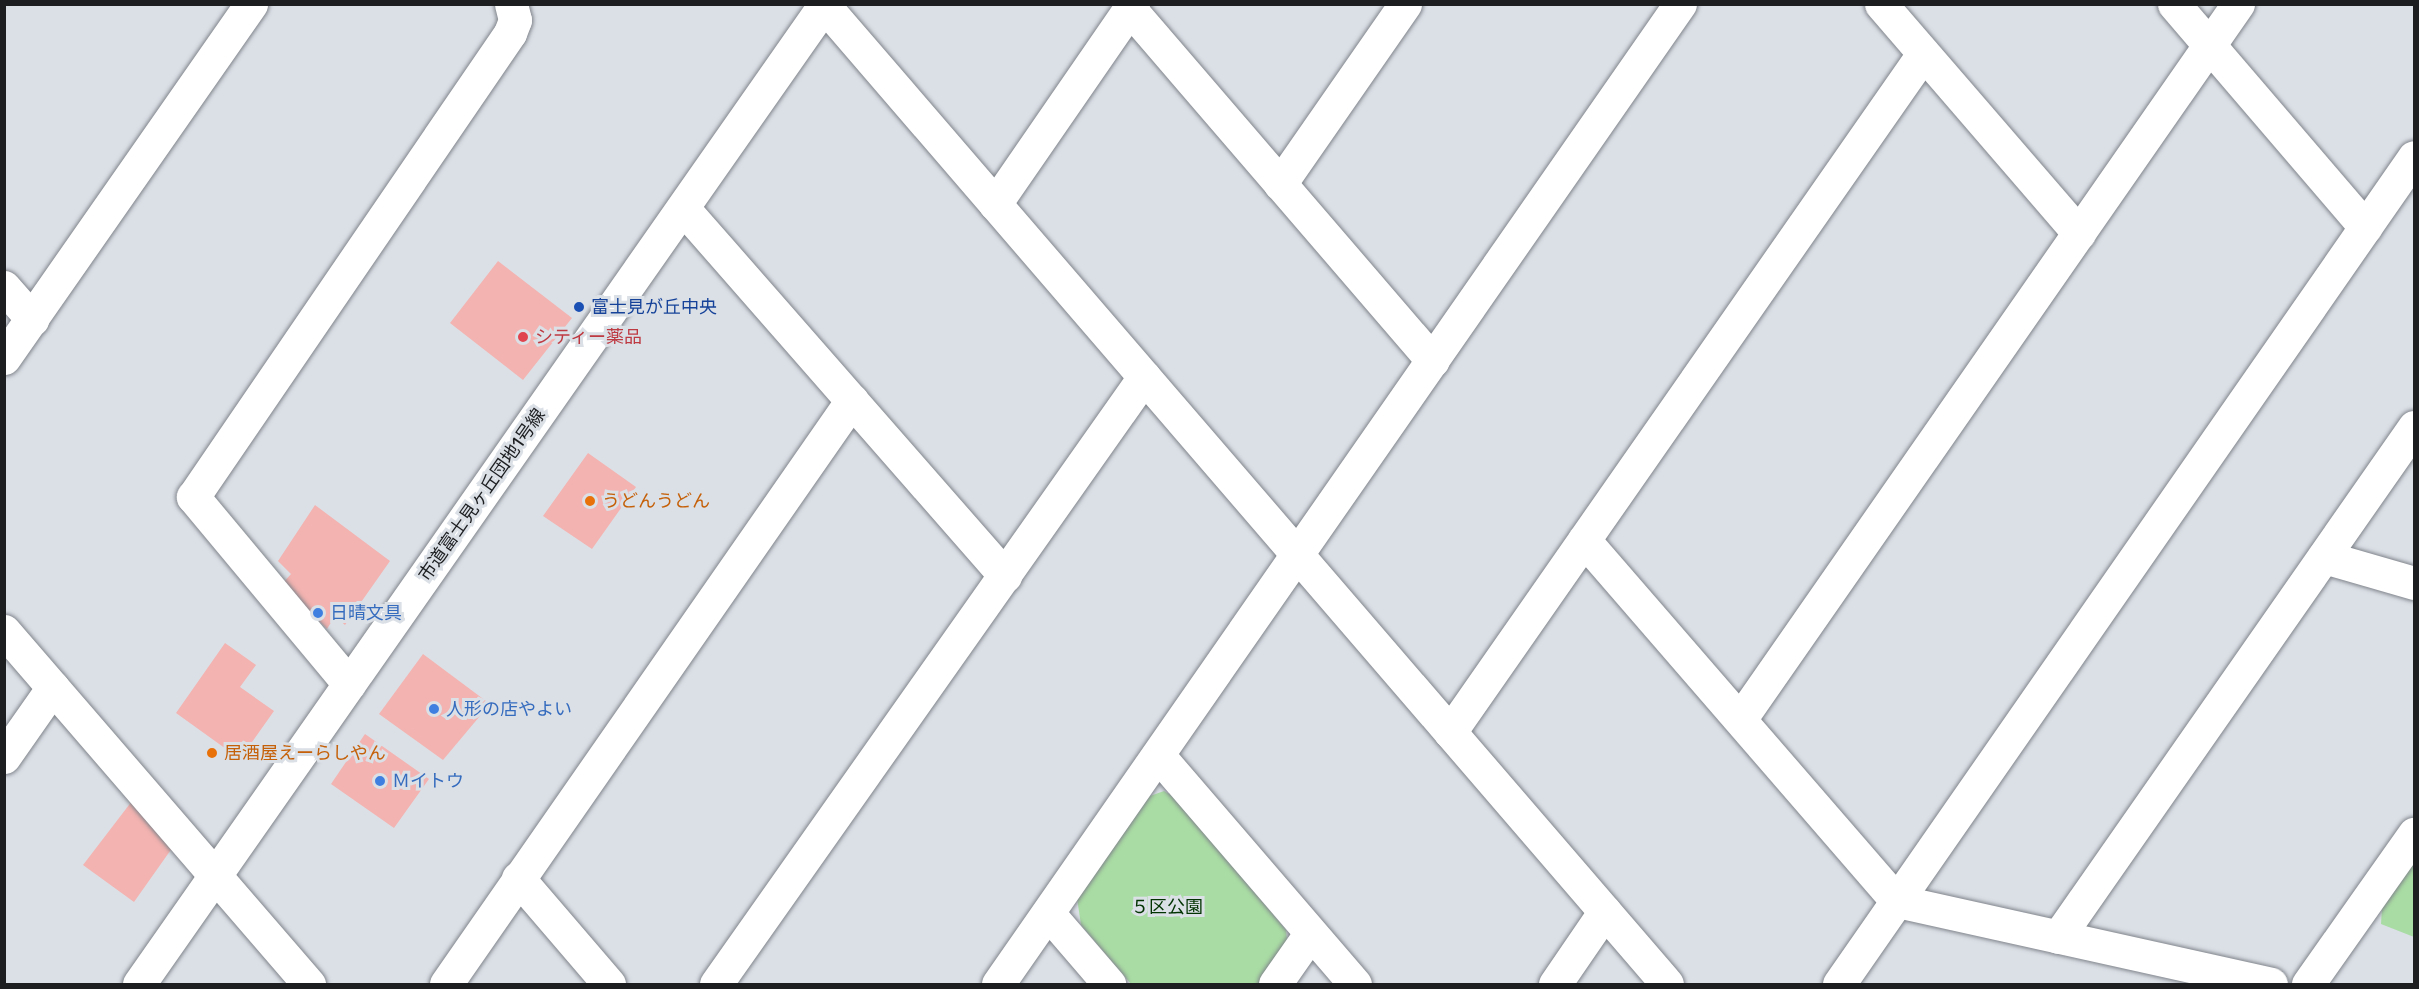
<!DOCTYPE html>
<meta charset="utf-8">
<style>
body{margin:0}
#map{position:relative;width:2419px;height:989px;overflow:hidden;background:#dbe0e7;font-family:Rubik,"Noto Sans JP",sans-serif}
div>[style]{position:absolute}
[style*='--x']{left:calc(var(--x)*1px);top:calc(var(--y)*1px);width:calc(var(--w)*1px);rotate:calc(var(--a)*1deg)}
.green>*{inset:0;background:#a9dca4}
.building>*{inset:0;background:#f3b3b0}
.roads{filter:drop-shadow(0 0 2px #80848b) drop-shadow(0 0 2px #80848b)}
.street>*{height:33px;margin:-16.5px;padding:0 16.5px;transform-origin:16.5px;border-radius:16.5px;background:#fff}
.secondary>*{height:33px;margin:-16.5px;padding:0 16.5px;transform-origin:16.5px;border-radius:16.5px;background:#fff}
.dots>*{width:16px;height:16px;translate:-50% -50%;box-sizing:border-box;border:3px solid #dbe0e7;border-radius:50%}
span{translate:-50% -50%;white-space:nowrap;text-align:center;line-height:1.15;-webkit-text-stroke:6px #dbe0e7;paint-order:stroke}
.transit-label{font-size:18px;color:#164399}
.left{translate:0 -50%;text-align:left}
.health-label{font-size:18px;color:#be3a42}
.street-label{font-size:18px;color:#1c1e20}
.food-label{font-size:18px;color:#c56008}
.shop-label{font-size:18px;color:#366cbe}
.park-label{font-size:18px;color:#023402}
.frame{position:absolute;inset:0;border:6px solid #1c1e20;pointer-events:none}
</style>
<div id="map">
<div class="green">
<div style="clip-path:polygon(1164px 791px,1177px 799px,1286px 930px,1288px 950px,1263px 984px,1131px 984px,1081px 925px,1077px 898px,1150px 796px)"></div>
<div style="clip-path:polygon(2414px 834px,2414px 937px,2381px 924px,2383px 891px)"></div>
</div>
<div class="building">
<div style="clip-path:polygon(498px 261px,572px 318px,523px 380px,450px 323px)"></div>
<div style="clip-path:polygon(588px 453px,636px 487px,592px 549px,543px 516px)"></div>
<div style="clip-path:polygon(315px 505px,390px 561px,345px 625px,335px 616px,327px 629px,282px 584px,291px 574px,278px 561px)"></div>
<div style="clip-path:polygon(225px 643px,256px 665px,240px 687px,274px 711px,240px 759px,176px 713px)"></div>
<div style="clip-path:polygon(423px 654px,490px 704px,443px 760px,379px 714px)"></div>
<div style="clip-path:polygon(365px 734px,429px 779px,394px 828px,331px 784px)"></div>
<div style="clip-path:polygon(132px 801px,175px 844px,134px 902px,83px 865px)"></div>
</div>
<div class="roads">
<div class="street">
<div style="--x:823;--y:4;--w:1293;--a:49.26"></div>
<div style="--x:1881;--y:4;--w:303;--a:49.2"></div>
<div style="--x:2174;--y:4;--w:294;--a:49.4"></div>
<div style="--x:1130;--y:9;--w:464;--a:49.3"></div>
<div style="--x:1280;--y:184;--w:219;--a:-55.2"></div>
<div style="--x:995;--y:204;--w:243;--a:-55.4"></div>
<div style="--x:683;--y:208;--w:489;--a:48.8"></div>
<div style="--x:4;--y:287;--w:43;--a:48.8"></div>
<div style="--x:4;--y:358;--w:432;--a:-55.1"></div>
<div style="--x:1584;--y:540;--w:478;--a:49.1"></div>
<div style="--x:1897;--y:901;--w:383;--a:12.5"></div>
<div style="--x:2324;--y:557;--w:94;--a:16.1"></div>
<div style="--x:4;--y:631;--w:467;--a:49.2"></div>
<div style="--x:349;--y:684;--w:244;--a:-129.8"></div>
<div style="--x:193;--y:497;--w:562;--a:-55.66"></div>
<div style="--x:510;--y:33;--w:14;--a:-69"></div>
<div style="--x:515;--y:20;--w:16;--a:-104"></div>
<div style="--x:1741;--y:718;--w:870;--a:-55.16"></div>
<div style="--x:1450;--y:732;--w:827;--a:-55.1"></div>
<div style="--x:1158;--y:755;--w:302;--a:49.3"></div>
<div style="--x:4;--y:757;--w:85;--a:-55"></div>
<div style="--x:518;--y:878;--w:140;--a:49.4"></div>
<div style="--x:1048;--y:913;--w:94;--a:49.3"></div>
<div style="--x:2058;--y:937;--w:622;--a:-55.08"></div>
<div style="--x:446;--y:984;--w:711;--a:-55.19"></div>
<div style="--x:716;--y:984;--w:743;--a:-54.81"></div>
<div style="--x:998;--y:984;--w:1194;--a:-55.17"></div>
<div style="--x:1275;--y:984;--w:61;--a:-55"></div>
<div style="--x:1555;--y:984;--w:88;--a:-55.6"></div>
<div style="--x:1839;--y:984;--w:1007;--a:-55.19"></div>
<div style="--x:2308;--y:984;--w:184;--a:-54.8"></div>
</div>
<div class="secondary">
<div style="--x:139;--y:984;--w:1196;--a:-55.01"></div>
</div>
</div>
<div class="dots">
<div style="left:579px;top:307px;background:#1a4fb4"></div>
<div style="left:523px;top:337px;background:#e0444e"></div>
<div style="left:590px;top:501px;background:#e8710a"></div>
<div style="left:318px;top:613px;background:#3f7fe0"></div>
<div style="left:434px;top:709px;background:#3f7fe0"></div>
<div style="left:212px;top:753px;background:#e8710a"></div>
<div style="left:380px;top:781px;background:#3f7fe0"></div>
</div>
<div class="transit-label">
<span class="left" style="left:591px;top:307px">富士見が丘中央</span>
</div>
<div class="health-label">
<span class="left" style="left:535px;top:337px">シティー薬品</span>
</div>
<div class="street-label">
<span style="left:482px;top:495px;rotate:-55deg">市道富士見ヶ丘団地1号線</span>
</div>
<div class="food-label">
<span class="left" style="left:602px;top:501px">うどんうどん</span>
<span class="left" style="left:224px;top:753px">居酒屋えーらしやん</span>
</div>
<div class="shop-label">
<span class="left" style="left:330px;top:613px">日晴文具</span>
<span class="left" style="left:446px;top:709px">人形の店やよい</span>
<span class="left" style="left:392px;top:781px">Ｍイトウ</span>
</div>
<div class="park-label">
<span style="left:1167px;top:907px">５区公園</span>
</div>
<div class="frame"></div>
</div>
